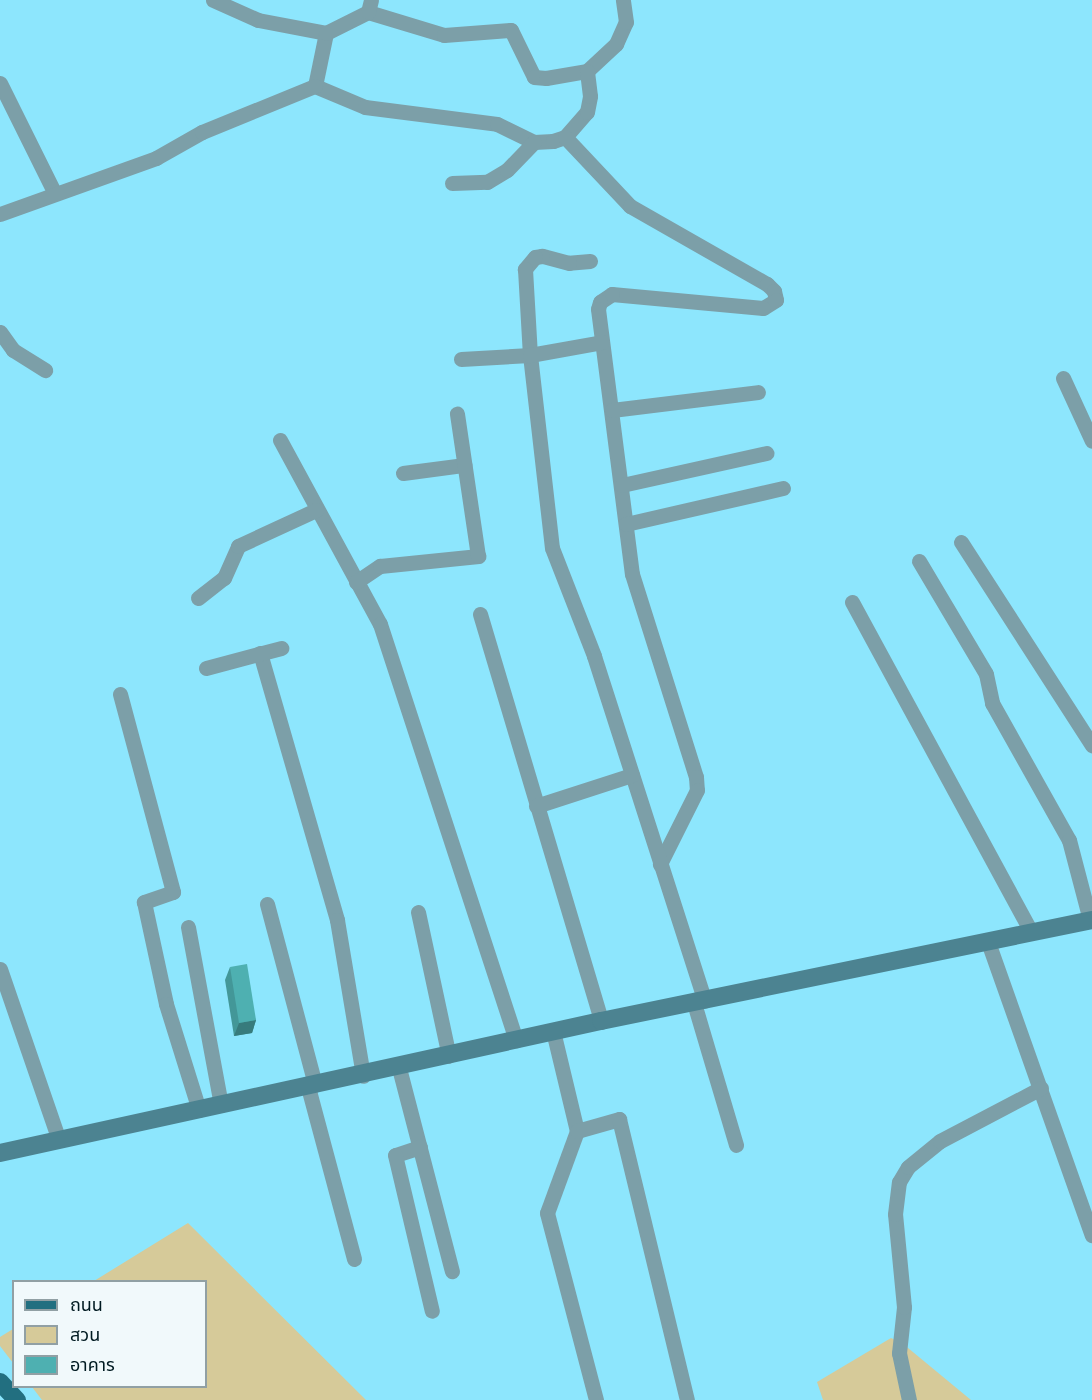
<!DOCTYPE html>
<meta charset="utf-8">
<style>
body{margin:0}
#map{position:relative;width:1092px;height:1400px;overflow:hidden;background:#8de6fd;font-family:"Open Sans","Noto Sans Thai",sans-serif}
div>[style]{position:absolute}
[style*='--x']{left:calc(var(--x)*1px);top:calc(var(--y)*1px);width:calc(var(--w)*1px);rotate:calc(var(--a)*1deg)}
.green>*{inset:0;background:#d6ca99}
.street>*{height:15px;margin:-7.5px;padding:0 7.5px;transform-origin:7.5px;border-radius:7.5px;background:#7c9fa8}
.secondary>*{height:18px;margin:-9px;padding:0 9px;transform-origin:9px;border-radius:9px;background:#4c8391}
.primary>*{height:18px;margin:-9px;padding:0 9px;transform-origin:9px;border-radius:9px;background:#226f80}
.wall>*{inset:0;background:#439798}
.shaded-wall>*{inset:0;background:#377b7c}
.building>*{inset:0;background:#4eb0b1}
span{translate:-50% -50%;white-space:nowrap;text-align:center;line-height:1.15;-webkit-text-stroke:4.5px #f1f9fb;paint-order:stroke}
.legend{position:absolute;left:12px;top:1280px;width:195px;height:108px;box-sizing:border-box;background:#f1f9fb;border:2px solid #91a0a4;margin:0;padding:8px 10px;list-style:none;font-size:18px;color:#001a21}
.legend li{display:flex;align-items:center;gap:12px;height:30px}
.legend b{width:30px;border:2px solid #91a0a4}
</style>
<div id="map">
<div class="green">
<div style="clip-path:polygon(188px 1223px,366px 1400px,42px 1400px,32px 1387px,206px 1386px,206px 1282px,94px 1281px)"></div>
<div style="clip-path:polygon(13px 1329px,13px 1363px,0 1346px,0 1337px)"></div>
<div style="clip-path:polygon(891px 1338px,902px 1343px,971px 1400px,823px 1400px,817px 1382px)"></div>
</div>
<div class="street">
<div style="--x:213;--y:0;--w:49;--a:24"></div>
<div style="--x:258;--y:20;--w:69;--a:10.8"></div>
<div style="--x:368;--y:12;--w:79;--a:16.8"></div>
<div style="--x:444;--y:35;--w:67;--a:-4.3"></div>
<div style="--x:511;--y:30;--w:52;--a:63.9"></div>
<div style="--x:534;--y:77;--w:12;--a:5"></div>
<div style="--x:546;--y:78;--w:42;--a:-9.7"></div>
<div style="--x:587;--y:71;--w:40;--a:-43"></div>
<div style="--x:616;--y:44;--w:24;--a:-66"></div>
<div style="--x:626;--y:22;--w:22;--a:-98"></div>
<div style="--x:0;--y:83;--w:122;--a:63.6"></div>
<div style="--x:315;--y:86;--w:54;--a:22.8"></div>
<div style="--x:365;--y:107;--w:133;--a:7.3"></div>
<div style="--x:497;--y:124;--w:41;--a:25.9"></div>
<div style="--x:534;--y:142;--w:19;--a:-3"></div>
<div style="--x:553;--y:141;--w:13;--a:-18"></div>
<div style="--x:565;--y:137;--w:33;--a:-49"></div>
<div style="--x:587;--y:112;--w:16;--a:-79"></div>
<div style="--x:590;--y:96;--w:25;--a:-97"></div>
<div style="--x:315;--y:86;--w:54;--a:-78.3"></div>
<div style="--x:326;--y:33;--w:47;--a:-26.6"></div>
<div style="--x:368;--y:12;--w:12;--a:-76"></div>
<div style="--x:565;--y:137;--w:95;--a:46.7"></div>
<div style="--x:630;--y:206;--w:158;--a:29.7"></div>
<div style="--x:767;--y:284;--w:10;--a:45"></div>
<div style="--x:774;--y:291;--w:9;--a:77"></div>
<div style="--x:776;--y:300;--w:15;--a:148"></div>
<div style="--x:763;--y:308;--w:152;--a:-174.7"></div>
<div style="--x:612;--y:294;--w:14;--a:146"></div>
<div style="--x:600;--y:302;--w:7;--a:106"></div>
<div style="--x:598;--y:309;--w:267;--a:82.7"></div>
<div style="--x:632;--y:574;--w:213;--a:72.5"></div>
<div style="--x:696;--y:777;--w:13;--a:86"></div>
<div style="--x:697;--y:790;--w:83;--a:116.6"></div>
<div style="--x:452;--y:183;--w:35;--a:-2"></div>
<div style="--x:487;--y:182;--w:23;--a:-31"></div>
<div style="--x:507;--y:170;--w:39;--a:-46"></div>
<div style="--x:0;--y:214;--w:166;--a:-19.7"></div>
<div style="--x:156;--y:158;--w:53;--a:-29.5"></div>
<div style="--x:202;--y:132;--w:122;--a:-22.2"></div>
<div style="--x:590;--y:261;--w:21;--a:175"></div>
<div style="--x:569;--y:263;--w:28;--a:-165"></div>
<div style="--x:542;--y:256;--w:7;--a:172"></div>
<div style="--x:535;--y:257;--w:16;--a:130"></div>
<div style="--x:525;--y:269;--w:86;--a:86.7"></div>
<div style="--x:530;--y:355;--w:194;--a:83.5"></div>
<div style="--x:552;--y:548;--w:116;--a:68.7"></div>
<div style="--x:594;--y:656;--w:362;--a:72.2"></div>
<div style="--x:0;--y:332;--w:22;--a:54"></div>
<div style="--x:13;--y:350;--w:38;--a:32"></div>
<div style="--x:461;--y:359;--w:69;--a:-3.3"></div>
<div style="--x:530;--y:355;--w:73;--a:-10.2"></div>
<div style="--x:1063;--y:378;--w:69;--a:65.3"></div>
<div style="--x:612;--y:410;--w:147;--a:-7"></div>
<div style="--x:280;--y:440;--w:209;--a:61.5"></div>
<div style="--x:380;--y:624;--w:438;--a:71.9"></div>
<div style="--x:403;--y:473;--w:62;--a:-7.5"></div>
<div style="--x:622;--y:485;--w:148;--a:-12.5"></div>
<div style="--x:626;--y:524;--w:161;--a:-12.9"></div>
<div style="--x:961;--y:542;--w:242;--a:57.2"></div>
<div style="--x:919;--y:561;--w:131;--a:59.3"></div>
<div style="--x:986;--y:674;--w:30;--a:78"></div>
<div style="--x:992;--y:703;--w:157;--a:60.7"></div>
<div style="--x:1069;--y:840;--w:83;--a:75.3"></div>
<div style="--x:356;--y:582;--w:29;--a:-34"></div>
<div style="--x:380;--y:566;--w:99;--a:-5.8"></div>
<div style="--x:478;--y:556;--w:144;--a:-98.4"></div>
<div style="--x:198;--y:598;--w:33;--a:-38"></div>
<div style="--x:224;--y:578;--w:35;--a:-66"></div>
<div style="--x:238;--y:546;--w:86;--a:-24.8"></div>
<div style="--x:852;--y:602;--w:375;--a:61.5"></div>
<div style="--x:480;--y:614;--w:425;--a:73.4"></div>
<div style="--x:260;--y:653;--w:278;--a:73.9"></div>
<div style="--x:337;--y:920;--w:158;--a:80.5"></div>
<div style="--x:206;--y:668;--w:78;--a:-14.9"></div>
<div style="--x:120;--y:694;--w:205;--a:75"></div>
<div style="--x:173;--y:892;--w:31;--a:161"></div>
<div style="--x:144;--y:902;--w:104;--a:77.8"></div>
<div style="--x:166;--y:1004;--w:111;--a:72.7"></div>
<div style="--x:536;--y:806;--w:101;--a:-17.9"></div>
<div style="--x:267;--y:904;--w:187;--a:75.1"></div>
<div style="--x:418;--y:912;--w:147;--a:77.9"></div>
<div style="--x:188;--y:927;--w:181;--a:79.5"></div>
<div style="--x:988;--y:942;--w:311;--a:70.5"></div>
<div style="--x:0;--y:969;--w:181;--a:71"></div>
<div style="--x:694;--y:1003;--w:148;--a:73.5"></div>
<div style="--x:553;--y:1031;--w:103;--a:76.5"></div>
<div style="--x:577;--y:1131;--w:87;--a:110.1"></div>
<div style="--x:547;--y:1213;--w:193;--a:75.3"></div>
<div style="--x:399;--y:1068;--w:210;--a:75.4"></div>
<div style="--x:308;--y:1087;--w:178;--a:75"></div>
<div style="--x:577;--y:1131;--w:44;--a:-15.9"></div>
<div style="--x:619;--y:1119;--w:289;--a:76.4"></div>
<div style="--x:420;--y:1147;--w:26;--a:162"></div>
<div style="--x:395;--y:1155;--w:160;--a:76.7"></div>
<div style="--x:909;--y:1400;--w:48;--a:-102"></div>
<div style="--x:899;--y:1353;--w:46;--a:-83.8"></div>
<div style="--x:904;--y:1307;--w:93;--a:-95.5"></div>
<div style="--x:895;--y:1214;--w:32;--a:-83"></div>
<div style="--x:899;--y:1182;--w:17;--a:-59"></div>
<div style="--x:908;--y:1167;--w:41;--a:-39.1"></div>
<div style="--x:940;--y:1141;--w:114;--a:-27.7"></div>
</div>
<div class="secondary">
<div style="--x:0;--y:1153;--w:615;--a:-12.39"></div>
<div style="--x:601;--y:1021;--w:501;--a:-11.62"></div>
</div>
<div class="primary">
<div style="--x:0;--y:1382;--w:25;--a:47"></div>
</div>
<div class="wall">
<div style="clip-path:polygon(230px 967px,256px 1020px,252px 1033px,234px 1036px,225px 980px)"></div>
</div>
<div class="shaded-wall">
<div style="clip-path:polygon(256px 1020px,252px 1033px,234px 1036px,239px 1023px)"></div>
</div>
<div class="building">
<div style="clip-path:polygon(247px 964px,256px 1020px,239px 1023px,230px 967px)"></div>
</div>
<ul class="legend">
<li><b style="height:8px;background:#226f80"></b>ถนน</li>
<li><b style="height:16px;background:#d6ca99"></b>สวน</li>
<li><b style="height:16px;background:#4eb0b1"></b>อาคาร</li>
</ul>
</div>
